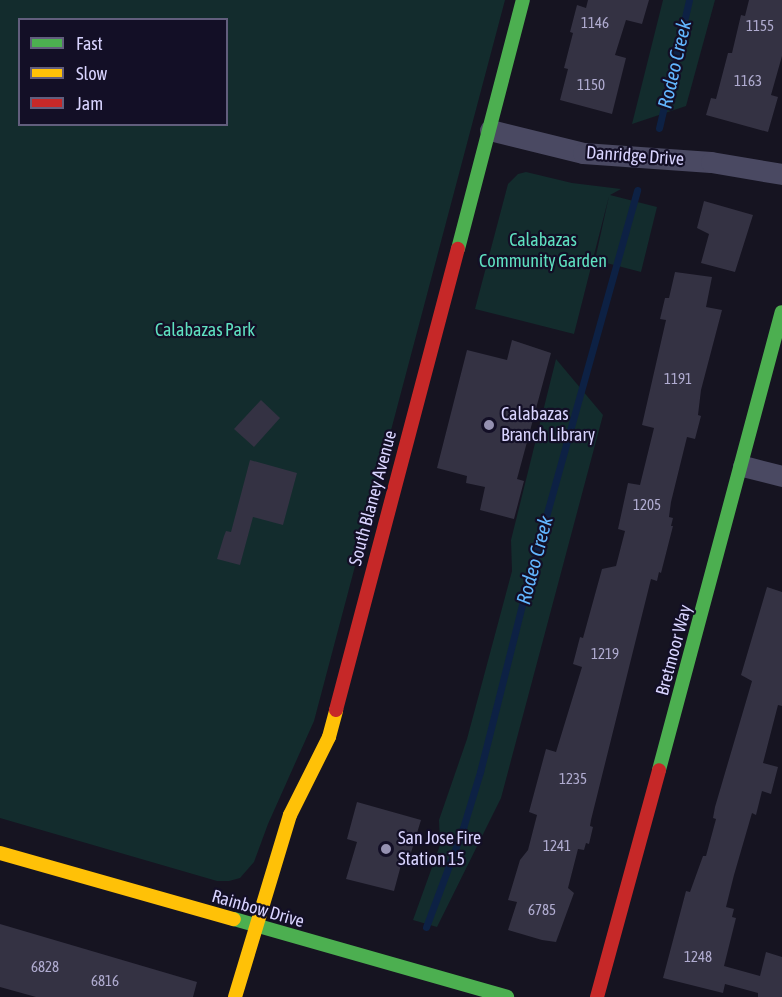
<!DOCTYPE html>
<style>
body{margin:0}
#map{position:relative;width:782px;height:997px;overflow:hidden;background:#161421;font-family:"Asap Condensed",sans-serif}
div>[style]{position:absolute}
[style*='--x']{left:calc(var(--x)*1px);top:calc(var(--y)*1px);width:calc(var(--w)*1px);rotate:calc(var(--a)*1deg)}
.green>*{inset:0;background:#132c2d}
.stream>*{height:7px;margin:-3.5px;padding:0 3.5px;transform-origin:3.5px;border-radius:3.5px;background:#0d2144}
.building>*{inset:0;background:#343243}
.street>*{height:21px;margin:-10.5px;padding:0 10.5px;transform-origin:10.5px;border-radius:10.5px;background:#4a4962}
.fast>*{height:14px;margin:-7px;padding:0 7px;transform-origin:7px;border-radius:7px;background:#4caf50}
.slow>*{height:14px;margin:-7px;padding:0 7px;transform-origin:7px;border-radius:7px;background:#ffc107}
.jam>*{height:14px;margin:-7px;padding:0 7px;transform-origin:7px;border-radius:7px;background:#c62828}
.dots>*{width:16px;height:16px;translate:-50% -50%;box-sizing:border-box;border:3px solid #130f26;border-radius:50%}
span{translate:-50% -50%;white-space:nowrap;text-align:center;line-height:1.15;-webkit-text-stroke:4.5px #130f26;paint-order:stroke}
.number-label{font-size:15px;color:#b0acd0}
.number-label span{-webkit-text-stroke-width:0}
.street-label{font-size:18px;color:#d9d4ff}
.park-label{font-size:18px;color:#5fe0c0}
.poi-label{font-size:18px;color:#d9d4ff}
.left{translate:0 -50%;text-align:left}
.water-label{font-size:20px;color:#62b6ff;font-style:italic}
.legend{position:absolute;left:18px;top:18px;width:210px;height:108px;box-sizing:border-box;background:#130f26;border:2px solid #625e7d;margin:0;padding:8px 10px;list-style:none;font-size:18px;color:#d9d4ff}
.legend li{display:flex;align-items:center;gap:12px;height:30px}
.legend b{width:30px;border:2px solid #625e7d}
</style>
<div id="map">
<div class="green">
<div style="clip-path:polygon(evenodd,0 0,505px 0,314px 721px,268px 824px,254px 862px,240px 878px,229px 881px,217px 881px,0 818px,0 0,20px 20px,226px 20px,226px 124px,20px 124px,20px 20px)"></div>
<div style="clip-path:polygon(663px 0,715px 0,686px 106px,632px 124px)"></div>
<div style="clip-path:polygon(526px 172px,572px 183px,621px 189px,610px 195px,657px 207px,641px 272px,595px 260px,609px 196px,574px 334px,475px 309px,508px 184px,518px 174px)"></div>
<div style="clip-path:polygon(556px 359px,603px 415px,501px 798px,437px 927px,413px 920px,440px 845px,439px 820px,467px 739px,512px 571px,511px 540px)"></div>
</div>
<div class="stream">
<div style="--x:659;--y:128;--w:131;--a:-76.8"></div>
<div style="--x:426;--y:927;--w:106;--a:-69.5"></div>
<div style="--x:463;--y:828;--w:59;--a:-73.1"></div>
<div style="--x:480;--y:772;--w:197;--a:-75.9"></div>
<div style="--x:528;--y:581;--w:406;--a:-74.4"></div>
</div>
<div class="building">
<div style="clip-path:polygon(588px 0,649px 0,642px 24px,626px 20px,615px 55px,626px 58px,612px 114px,560px 100px,568px 69px,564px 68px,573px 33px,570px 32px,577px 5px,586px 8px)"></div>
<div style="clip-path:polygon(749px 0,782px 0,782px 56px,771px 95px,778px 97px,768px 132px,706px 115px,711px 98px,716px 99px,728px 53px,732px 53px,741px 15px,745px 16px)"></div>
<div style="clip-path:polygon(704px 201px,753px 215px,735px 272px,701px 263px,709px 234px,697px 228px)"></div>
<div style="clip-path:polygon(675px 272px,712px 277px,706px 307px,722px 310px,701px 390px,698px 415px,701px 416px,695px 439px,687px 437px,671px 502px,669px 517px,673px 518px,671px 526px,673px 526px,661px 573px,659px 572px,657px 581px,651px 579px,591px 820px,590px 826px,593px 827px,589px 844px,586px 843px,584px 850px,578px 849px,568px 888px,574px 893px,556px 942px,542px 940px,508px 930px,517px 902px,508px 900px,520px 860px,528px 850px,537px 815px,529px 812px,546px 749px,556px 752px,582px 667px,573px 664px,580px 637px,583px 638px,602px 569px,616px 566px,625px 531px,618px 529px,628px 483px,640px 485px,654px 428px,642px 425px,666px 320px,660px 319px,665px 298px,669px 298px)"></div>
<div style="clip-path:polygon(512px 340px,551px 353px,517px 479px,524px 481px,514px 519px,480px 510px,485px 487px,466px 483px,467px 476px,437px 468px,467px 350px,507px 360px)"></div>
<div style="clip-path:polygon(261px 400px,280px 418px,254px 447px,234px 429px)"></div>
<div style="clip-path:polygon(250px 460px,297px 473px,283px 525px,253px 517px,240px 565px,217px 559px,224px 536px,226px 531px,231px 532px)"></div>
<div style="clip-path:polygon(767px 587px,782px 592px,782px 706px,778px 705px,763px 763px,778px 767px,771px 794px,762px 791px,756px 815px,752px 813px,734px 875px,726px 907px,734px 909px,732px 917px,736px 918px,724px 966px,760px 976px,766px 952px,782px 957px,782px 997px,758px 997px,758px 993px,725px 984px,723px 993px,663px 978px,686px 891px,690px 892px,703px 856px,706px 856px,716px 819px,713px 818px,715px 807px,752px 681px,741px 675px)"></div>
<div style="clip-path:polygon(357px 802px,421px 820px,410px 856px,404px 854px,394px 891px,346px 879px,357px 842px,347px 839px)"></div>
<div style="clip-path:polygon(0 924px,197px 982px,193px 997px,36px 997px,0 987px)"></div>
</div>
<div class="street">
<div style="--x:490;--y:130;--w:96;--a:13.9"></div>
<div style="--x:583;--y:153;--w:128;--a:4"></div>
<div style="--x:711;--y:162;--w:72;--a:9.6"></div>
<div style="--x:743;--y:466;--w:40;--a:14.4"></div>
</div>
<div class="fast">
<div style="--x:458;--y:249;--w:257;--a:-75.4"></div>
<div style="--x:659;--y:770;--w:474;--a:-75"></div>
<div style="--x:234;--y:919;--w:284;--a:15.9"></div>
</div>
<div class="slow">
<div style="--x:0;--y:853;--w:243;--a:15.8"></div>
<div style="--x:235;--y:997;--w:190;--a:-73.2"></div>
<div style="--x:290;--y:815;--w:87;--a:-63.4"></div>
<div style="--x:329;--y:737;--w:28;--a:-75"></div>
</div>
<div class="jam">
<div style="--x:336;--y:710;--w:477;--a:-75.2"></div>
<div style="--x:597;--y:997;--w:235;--a:-74.7"></div>
</div>
<div class="dots">
<div style="left:489px;top:425px;background:#9591b1"></div>
<div style="left:386px;top:849px;background:#9591b1"></div>
</div>
<div class="number-label">
<span style="left:595px;top:23px">1146</span>
<span style="left:760px;top:26px">1155</span>
<span style="left:748px;top:81px">1163</span>
<span style="left:591px;top:85px">1150</span>
<span style="left:678px;top:379px">1191</span>
<span style="left:647px;top:505px">1205</span>
<span style="left:605px;top:654px">1219</span>
<span style="left:573px;top:779px">1235</span>
<span style="left:557px;top:846px">1241</span>
<span style="left:542px;top:910px">6785</span>
<span style="left:698px;top:957px">1248</span>
<span style="left:45px;top:967px">6828</span>
<span style="left:105px;top:981px">6816</span>
</div>
<div class="street-label">
<span style="left:635px;top:156px;rotate:4deg">Danridge Drive</span>
<span style="left:373px;top:498px;rotate:-75deg">South Blaney Avenue</span>
<span style="left:674px;top:650px;rotate:-75deg">Bretmoor Way</span>
<span style="left:258px;top:909px;rotate:16deg">Rainbow Drive</span>
</div>
<div class="park-label">
<span style="left:543px;top:251px">Calabazas<br>Community Garden</span>
<span style="left:205px;top:330px">Calabazas Park</span>
</div>
<div class="poi-label">
<span class="left" style="left:501px;top:425px">Calabazas<br>Branch Library</span>
<span class="left" style="left:398px;top:849px">San Jose Fire<br>Station 15</span>
</div>
<div class="water-label">
<span style="left:674px;top:64px;rotate:-77deg">Rodeo Creek</span>
<span style="left:534px;top:560px;rotate:-75deg">Rodeo Creek</span>
</div>
<ul class="legend">
<li><b style="height:8px;background:#4caf50"></b>Fast</li>
<li><b style="height:8px;background:#ffc107"></b>Slow</li>
<li><b style="height:8px;background:#c62828"></b>Jam</li>
</ul>
</div>
